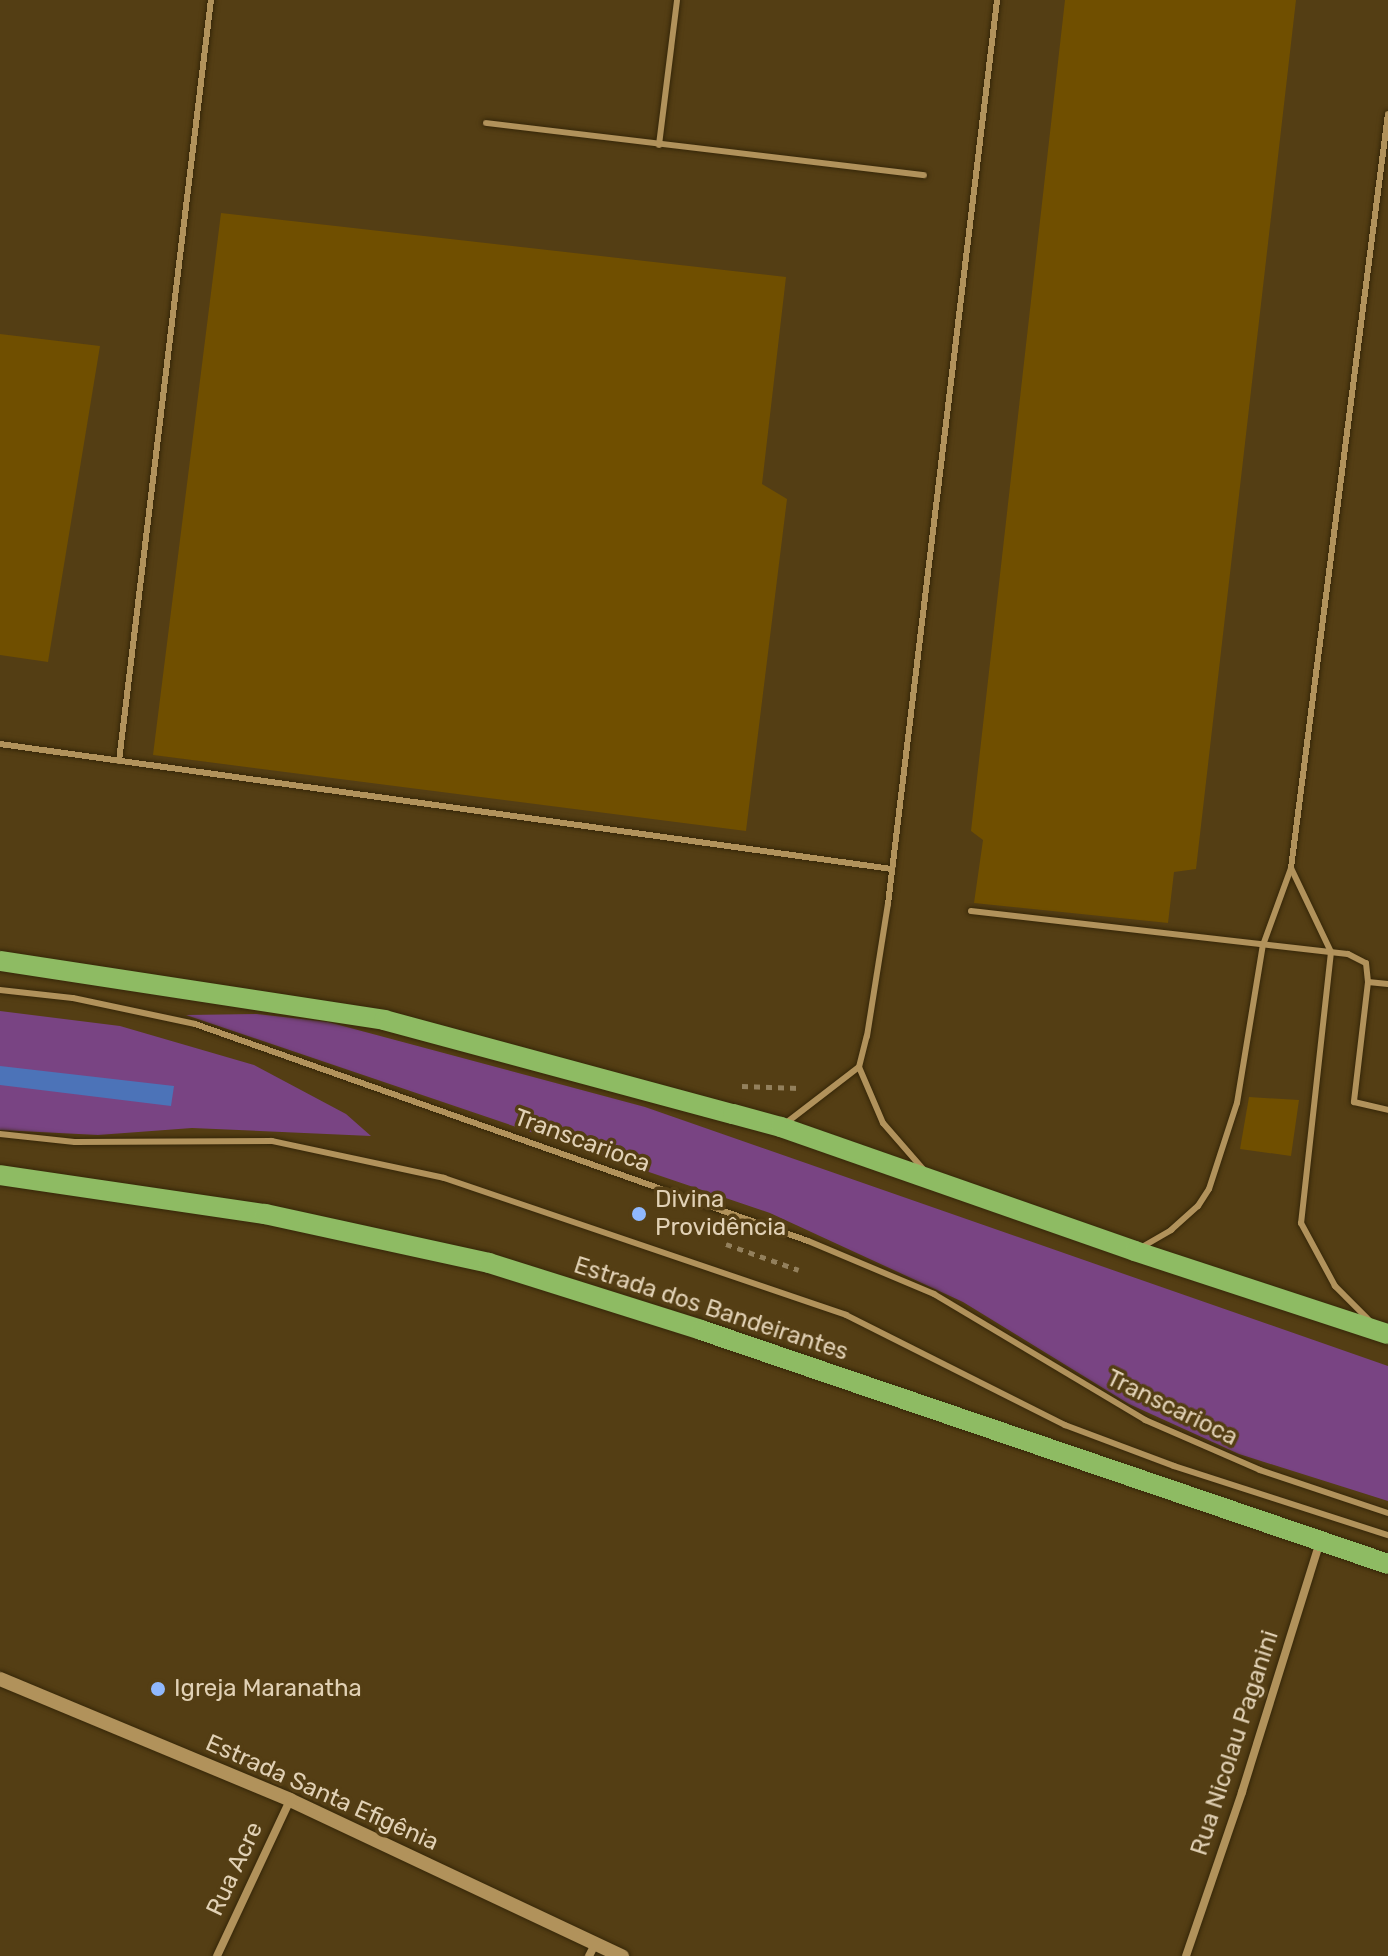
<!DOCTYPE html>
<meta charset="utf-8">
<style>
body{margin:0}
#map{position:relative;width:1388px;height:1956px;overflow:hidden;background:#543e14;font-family:Rubik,sans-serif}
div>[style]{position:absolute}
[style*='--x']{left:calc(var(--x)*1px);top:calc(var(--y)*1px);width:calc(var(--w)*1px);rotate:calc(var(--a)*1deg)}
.green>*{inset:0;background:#794483}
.water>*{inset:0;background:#4c73b8}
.building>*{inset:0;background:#704f00}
.path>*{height:5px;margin-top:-2.5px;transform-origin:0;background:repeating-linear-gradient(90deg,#93805c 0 6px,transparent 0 12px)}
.roads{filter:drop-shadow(0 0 2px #352608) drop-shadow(0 0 2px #352608)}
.service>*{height:6px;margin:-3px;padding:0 3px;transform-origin:3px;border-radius:3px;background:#b1925b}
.minor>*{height:8px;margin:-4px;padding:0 4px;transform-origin:4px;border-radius:4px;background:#b1925b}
.tertiary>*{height:14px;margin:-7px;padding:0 7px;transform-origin:7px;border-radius:7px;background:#b1925b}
.primary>*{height:20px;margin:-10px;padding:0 10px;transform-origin:10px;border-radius:10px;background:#8ebb63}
.dots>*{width:22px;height:22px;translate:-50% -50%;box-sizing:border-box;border:4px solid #543e14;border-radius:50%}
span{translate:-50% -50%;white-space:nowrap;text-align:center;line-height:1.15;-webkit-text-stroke:7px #543e14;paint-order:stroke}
.street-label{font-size:24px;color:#e1d1b5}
.poi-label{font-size:24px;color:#e1d1b5}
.left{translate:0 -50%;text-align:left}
</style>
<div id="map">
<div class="green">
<div style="clip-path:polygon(0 1011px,120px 1026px,254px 1065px,346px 1114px,371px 1136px,192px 1128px,98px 1135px,0 1130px)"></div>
<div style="clip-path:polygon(257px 1014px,328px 1022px,645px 1107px,1388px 1366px,1388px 1501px,1239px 1454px,1129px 1404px,963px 1302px,770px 1213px,186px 1015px)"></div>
</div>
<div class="water">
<div style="clip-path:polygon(0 1066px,174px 1086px,171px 1106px,0 1085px)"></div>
</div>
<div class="building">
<div style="clip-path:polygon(1065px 0,1296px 0,1196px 869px,1174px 872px,1168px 923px,974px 903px,983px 840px,971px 831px)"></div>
<div style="clip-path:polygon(221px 213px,786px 277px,762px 484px,787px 499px,746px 831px,153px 755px)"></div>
<div style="clip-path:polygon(0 334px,100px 346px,48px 662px,0 655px)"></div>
<div style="clip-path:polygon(1249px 1097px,1299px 1100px,1291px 1156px,1240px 1149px)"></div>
</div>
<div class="path">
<div style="--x:742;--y:1086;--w:58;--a:2"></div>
<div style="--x:726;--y:1244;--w:77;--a:19.6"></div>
</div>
<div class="roads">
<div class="service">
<div style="--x:486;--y:123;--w:441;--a:6.8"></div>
<div style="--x:659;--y:145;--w:146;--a:-82.9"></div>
<div style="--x:0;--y:744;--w:901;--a:7.98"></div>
<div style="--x:119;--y:761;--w:767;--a:-83.11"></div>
<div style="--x:1291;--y:868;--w:760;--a:-82.67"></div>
<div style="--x:971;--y:911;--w:379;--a:6.5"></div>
<div style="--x:1348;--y:954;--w:20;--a:27"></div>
<div style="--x:1366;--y:963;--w:19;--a:84"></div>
<div style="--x:1368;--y:982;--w:20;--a:6"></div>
<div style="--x:1368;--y:982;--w:121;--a:96.7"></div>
<div style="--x:1354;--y:1102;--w:35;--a:13"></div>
<div style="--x:0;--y:990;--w:73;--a:6.3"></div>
<div style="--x:73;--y:998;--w:125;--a:12"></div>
<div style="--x:195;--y:1024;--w:650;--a:19.49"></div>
<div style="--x:808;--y:1241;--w:137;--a:22.8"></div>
<div style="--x:934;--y:1294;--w:246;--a:30.8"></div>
<div style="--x:1145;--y:1420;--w:125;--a:23.5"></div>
<div style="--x:1260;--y:1470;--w:135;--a:18.6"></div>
<div style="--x:859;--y:1067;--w:61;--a:66.8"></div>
<div style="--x:883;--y:1123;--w:61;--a:49"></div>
<div style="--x:786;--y:1123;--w:92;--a:-37.5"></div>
<div style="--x:859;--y:1067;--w:32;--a:-76"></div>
<div style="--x:867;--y:1036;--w:134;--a:-81"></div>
<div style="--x:888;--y:904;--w:911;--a:-83.12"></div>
<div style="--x:0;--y:1134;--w:75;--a:6.1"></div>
<div style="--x:75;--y:1142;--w:197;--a:-0.3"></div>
<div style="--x:272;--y:1141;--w:176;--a:12.1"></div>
<div style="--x:444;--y:1178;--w:425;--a:18.8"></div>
<div style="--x:846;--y:1315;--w:245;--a:26.7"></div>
<div style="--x:1065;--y:1425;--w:116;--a:20.6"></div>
<div style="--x:1174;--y:1466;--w:225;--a:17.9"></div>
<div style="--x:1142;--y:1247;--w:34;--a:-30"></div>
<div style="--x:1171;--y:1230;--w:36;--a:-42"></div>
<div style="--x:1198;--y:1206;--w:20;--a:-57"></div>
<div style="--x:1209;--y:1189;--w:90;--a:-72"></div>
<div style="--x:1237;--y:1103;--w:160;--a:-80.7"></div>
<div style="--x:1263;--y:945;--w:82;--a:-70"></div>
<div style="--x:1291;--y:868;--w:93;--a:64.5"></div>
<div style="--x:1331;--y:952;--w:273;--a:96.3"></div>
<div style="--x:1301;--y:1223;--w:72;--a:61.6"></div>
<div style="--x:1335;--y:1286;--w:49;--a:45"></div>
</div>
<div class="minor">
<div style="--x:217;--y:1956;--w:172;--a:-64.9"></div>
<div style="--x:589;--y:1956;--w:13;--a:-63"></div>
<div style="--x:1186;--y:1956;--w:173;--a:-71.1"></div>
<div style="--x:1242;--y:1792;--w:262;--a:-72.7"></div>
</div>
<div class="tertiary">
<div style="--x:0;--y:1679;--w:314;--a:22.6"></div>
<div style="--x:290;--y:1800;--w:367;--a:25.2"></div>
</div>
<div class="primary">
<div style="--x:0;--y:961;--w:389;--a:8.7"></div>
<div style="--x:384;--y:1020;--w:361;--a:15.1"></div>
<div style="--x:733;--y:1114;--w:50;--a:15.2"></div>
<div style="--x:781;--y:1127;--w:375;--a:19.3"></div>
<div style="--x:1135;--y:1251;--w:266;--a:18.2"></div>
<div style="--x:0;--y:1175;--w:268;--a:8.4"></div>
<div style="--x:265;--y:1214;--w:229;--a:12.3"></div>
<div style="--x:489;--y:1263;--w:222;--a:17.5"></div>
<div style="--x:701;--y:1330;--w:726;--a:18.81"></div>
</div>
</div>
<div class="dots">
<div style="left:639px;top:1214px;background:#90b8fd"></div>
<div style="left:158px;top:1689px;background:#90b8fd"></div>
</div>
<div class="street-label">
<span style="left:582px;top:1141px;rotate:20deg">Transcarioca</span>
<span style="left:711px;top:1309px;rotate:18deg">Estrada dos Bandeirantes</span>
<span style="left:1172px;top:1408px;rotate:26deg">Transcarioca</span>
<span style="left:1235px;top:1743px;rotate:-72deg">Rua Nicolau Paganini</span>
<span style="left:322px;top:1793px;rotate:24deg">Estrada Santa Efigênia</span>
<span style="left:235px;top:1869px;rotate:-65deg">Rua Acre</span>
</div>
<div class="poi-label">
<span class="left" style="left:655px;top:1214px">Divina<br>Providência</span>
<span class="left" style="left:174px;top:1689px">Igreja Maranatha</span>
</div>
</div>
